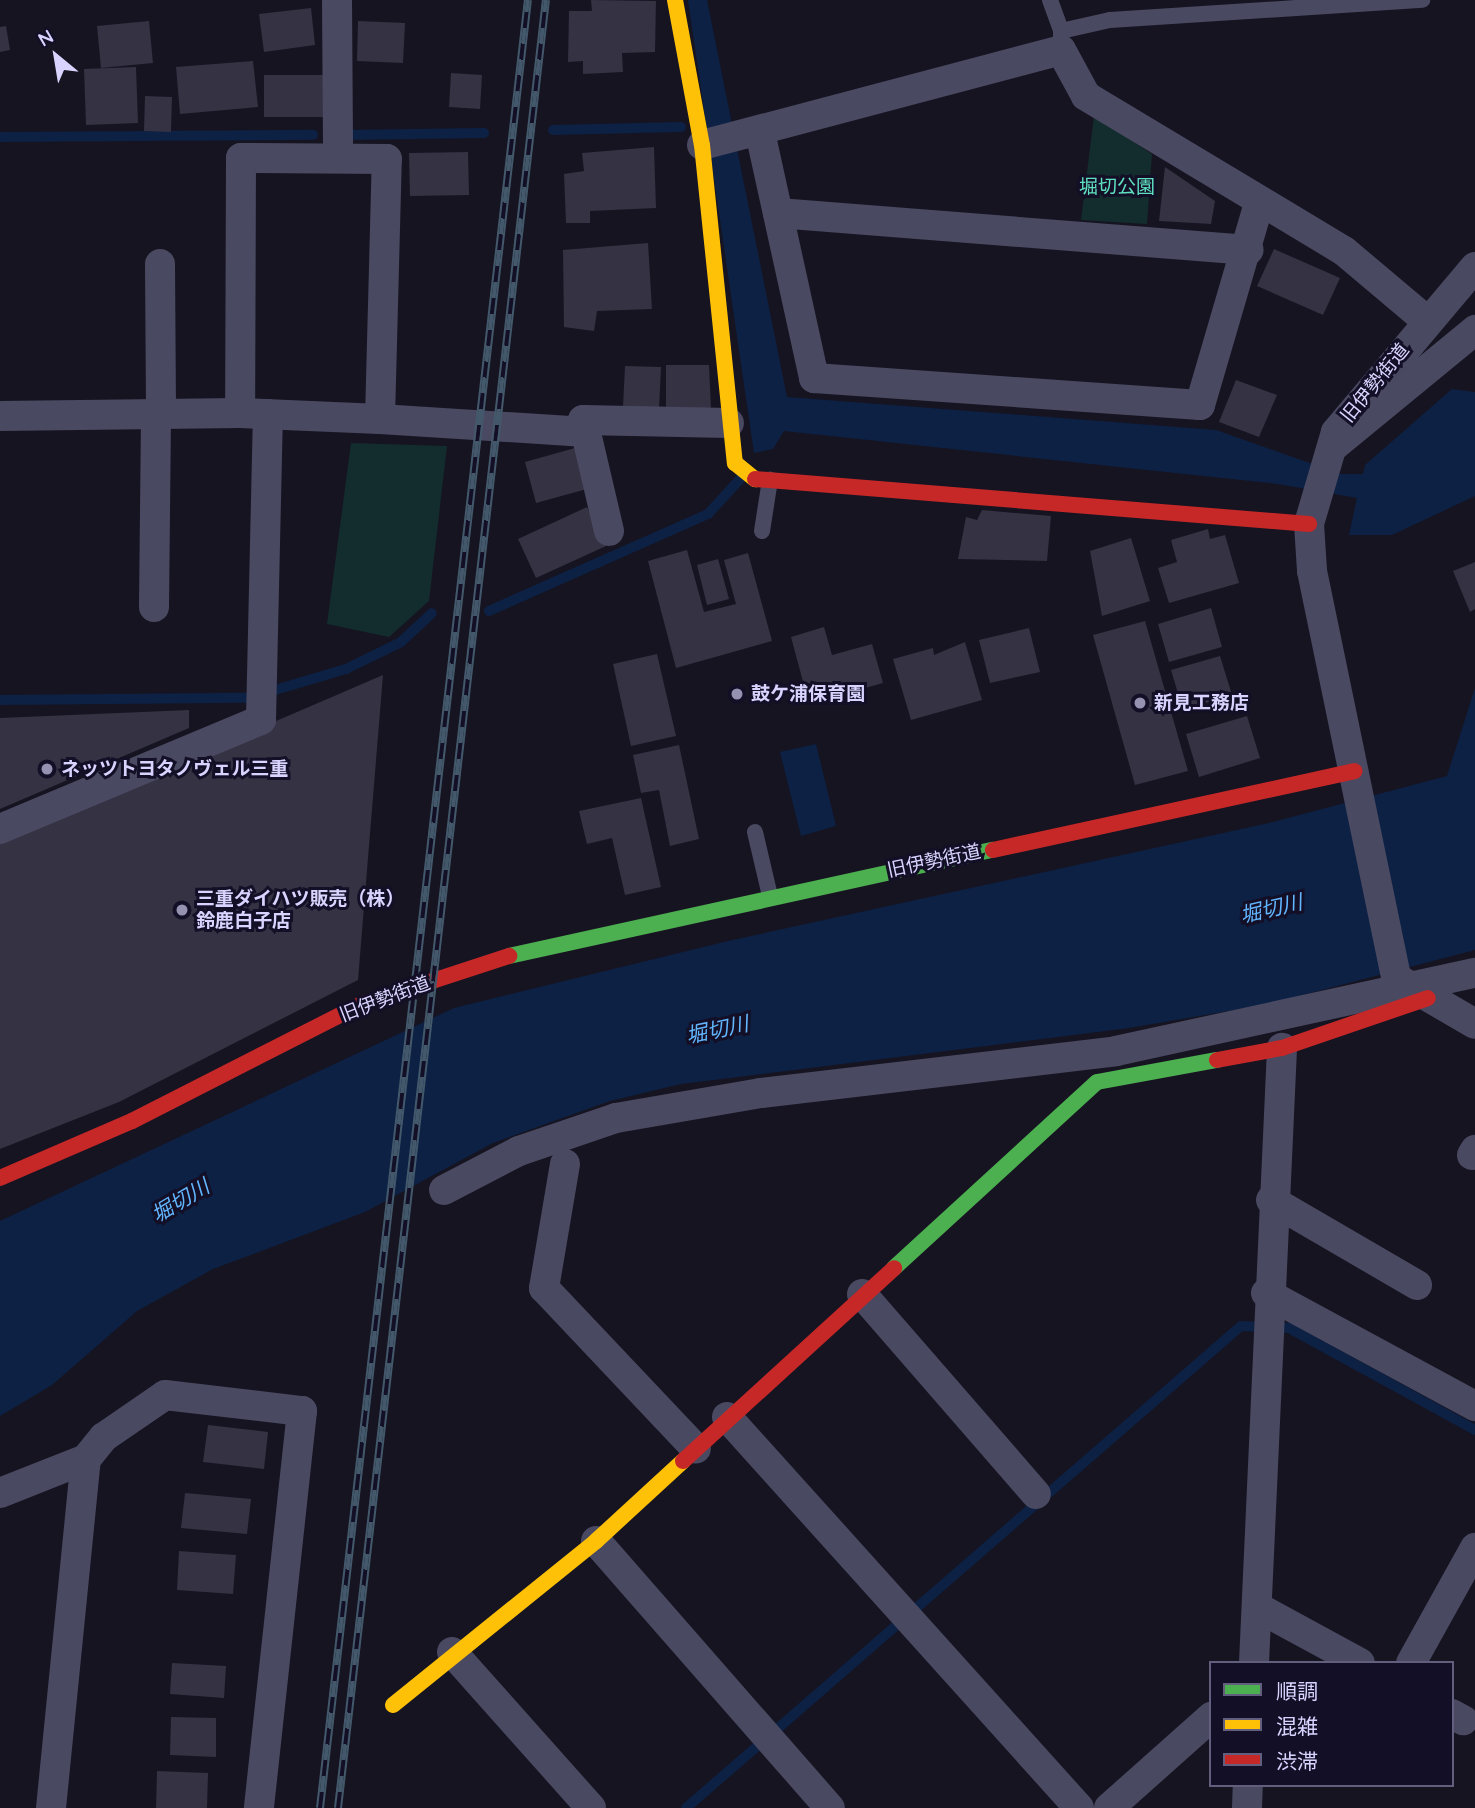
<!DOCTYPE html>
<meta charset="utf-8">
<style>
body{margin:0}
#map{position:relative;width:1475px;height:1808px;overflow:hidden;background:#161421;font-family:Quicksand,"Noto Sans JP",sans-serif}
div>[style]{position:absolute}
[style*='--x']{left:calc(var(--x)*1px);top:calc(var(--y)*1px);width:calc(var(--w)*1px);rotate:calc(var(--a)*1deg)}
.green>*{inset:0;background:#132c2d}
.water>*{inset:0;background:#0d2144}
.stream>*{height:10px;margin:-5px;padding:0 5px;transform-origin:5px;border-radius:5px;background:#0d2144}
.building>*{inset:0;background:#343243}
.lane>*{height:16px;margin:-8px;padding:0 8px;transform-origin:8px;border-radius:8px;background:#4a4962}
.street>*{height:30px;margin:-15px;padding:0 15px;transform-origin:15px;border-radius:15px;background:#4a4962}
.fast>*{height:16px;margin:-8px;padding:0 8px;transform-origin:8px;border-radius:8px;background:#4caf50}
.slow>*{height:16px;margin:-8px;padding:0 8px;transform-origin:8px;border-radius:8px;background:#ffc107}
.jam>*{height:16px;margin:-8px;padding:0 8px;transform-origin:8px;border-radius:8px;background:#c62828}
.rail>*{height:8px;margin-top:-4px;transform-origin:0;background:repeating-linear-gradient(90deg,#130f26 0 16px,#43596b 0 32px);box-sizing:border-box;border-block:2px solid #43596b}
.dots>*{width:19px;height:19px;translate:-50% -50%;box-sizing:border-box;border:4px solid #130f26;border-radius:50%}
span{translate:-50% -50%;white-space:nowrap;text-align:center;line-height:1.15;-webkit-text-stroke:6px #130f26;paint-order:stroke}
.park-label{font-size:19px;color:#5fe0c0}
.street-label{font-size:19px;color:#d9d4ff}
.poi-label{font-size:19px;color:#d9d4ff;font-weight:700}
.left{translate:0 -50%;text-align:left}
.water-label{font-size:21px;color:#62b6ff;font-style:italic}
.legend{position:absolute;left:1209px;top:1661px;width:245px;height:126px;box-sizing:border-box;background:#130f26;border:2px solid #625e7d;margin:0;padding:9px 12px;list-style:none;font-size:21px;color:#d9d4ff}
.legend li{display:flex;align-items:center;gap:14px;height:35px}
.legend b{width:35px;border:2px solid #625e7d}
.north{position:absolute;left:21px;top:21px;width:70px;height:70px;-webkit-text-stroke:5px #130f26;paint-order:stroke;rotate:330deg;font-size:19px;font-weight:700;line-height:28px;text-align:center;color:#d9d4ff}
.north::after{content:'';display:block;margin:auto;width:24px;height:32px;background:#d9d4ff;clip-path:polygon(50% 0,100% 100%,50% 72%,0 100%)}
</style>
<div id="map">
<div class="green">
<div style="clip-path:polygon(1094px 116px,1152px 154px,1147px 224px,1081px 220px)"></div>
<div style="clip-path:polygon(351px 443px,447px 446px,429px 601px,389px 637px,327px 624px)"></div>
</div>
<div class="water">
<div style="clip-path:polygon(688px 0,707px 0,787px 397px,1216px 430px,1341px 474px,1363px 474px,1365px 465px,1452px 389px,1475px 392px,1475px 496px,1392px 535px,1349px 535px,1357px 498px,1278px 484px,784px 431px,773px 449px,754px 453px)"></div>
<div style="clip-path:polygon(1475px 688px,1475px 950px,1264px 1005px,1129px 1028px,681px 1084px,610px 1101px,493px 1143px,365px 1212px,213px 1269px,137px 1311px,52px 1385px,0 1416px,0 1221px,454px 1008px,728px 941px,1269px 823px,1447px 776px)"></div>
<div style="clip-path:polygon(816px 744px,836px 826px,801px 836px,780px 752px)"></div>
</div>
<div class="stream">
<div style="--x:553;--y:130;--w:128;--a:-1.3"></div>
<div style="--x:343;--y:135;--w:141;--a:-0.8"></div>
<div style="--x:0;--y:137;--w:313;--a:-0.4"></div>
<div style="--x:489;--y:611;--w:240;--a:-23.9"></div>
<div style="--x:708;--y:514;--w:50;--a:-47.4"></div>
<div style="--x:0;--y:700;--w:248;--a:-0.5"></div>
<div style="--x:248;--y:698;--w:102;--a:-16.5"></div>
<div style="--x:346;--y:669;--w:61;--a:-26.1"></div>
<div style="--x:401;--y:642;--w:42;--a:-43.1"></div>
<div style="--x:686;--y:1808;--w:735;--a:-40.97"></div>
<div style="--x:1241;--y:1326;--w:48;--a:2.4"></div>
<div style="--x:1289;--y:1328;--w:212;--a:28.7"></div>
</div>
<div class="building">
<div style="clip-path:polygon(591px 0,656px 1px,655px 52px,622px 53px,623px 72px,583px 74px,583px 61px,568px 62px,569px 11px,592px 11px)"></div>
<div style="clip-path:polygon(311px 8px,315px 45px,264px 52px,259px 14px)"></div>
<div style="clip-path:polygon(149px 21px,153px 63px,101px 68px,97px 26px)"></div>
<div style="clip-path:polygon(358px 21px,405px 23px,403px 63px,357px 61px)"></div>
<div style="clip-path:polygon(6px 26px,10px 50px,0 52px,0 27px)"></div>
<div style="clip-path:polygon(253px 61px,258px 107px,180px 114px,176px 67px)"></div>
<div style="clip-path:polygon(136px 67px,138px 123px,86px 125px,84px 69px)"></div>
<div style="clip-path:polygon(451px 73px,482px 75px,480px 109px,449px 107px)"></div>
<div style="clip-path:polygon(264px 75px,323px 75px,323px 117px,264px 117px)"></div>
<div style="clip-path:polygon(145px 96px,172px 97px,171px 132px,144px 131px)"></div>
<div style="clip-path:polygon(654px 147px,656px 208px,590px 211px,590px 223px,566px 223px,564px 174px,584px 171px,582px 153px)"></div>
<div style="clip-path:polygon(468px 152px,469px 195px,410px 196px,409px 153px)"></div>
<div style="clip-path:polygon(1165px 167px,1215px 201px,1211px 224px,1159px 221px)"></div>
<div style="clip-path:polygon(648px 243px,652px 309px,597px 311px,594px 331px,564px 327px,563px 250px)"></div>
<div style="clip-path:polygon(1274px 249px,1340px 278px,1323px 315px,1257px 286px)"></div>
<div style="clip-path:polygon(666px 365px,709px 365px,711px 409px,666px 410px)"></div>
<div style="clip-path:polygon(625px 366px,661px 367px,659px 409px,623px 407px)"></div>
<div style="clip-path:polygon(1236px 380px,1277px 395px,1259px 437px,1219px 422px)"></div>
<div style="clip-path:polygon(575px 448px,587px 489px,536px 503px,525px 462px)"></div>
<div style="clip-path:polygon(587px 507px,606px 546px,536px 578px,518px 539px)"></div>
<div style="clip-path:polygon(982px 510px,1051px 516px,1047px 561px,958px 559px,966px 517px,977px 520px)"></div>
<div style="clip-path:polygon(1208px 529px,1210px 539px,1225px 535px,1239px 583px,1169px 603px,1158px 568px,1177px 562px,1171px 540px)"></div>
<div style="clip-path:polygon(1131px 538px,1150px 601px,1102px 616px,1090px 551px)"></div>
<div style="clip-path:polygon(687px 550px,704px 612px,736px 604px,724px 560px,748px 553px,772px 641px,676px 668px,648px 561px)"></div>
<div style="clip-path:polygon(718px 559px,729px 599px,707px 605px,697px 565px)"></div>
<div style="clip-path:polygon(1475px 562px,1475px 609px,1470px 612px,1453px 571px)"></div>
<div style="clip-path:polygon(1211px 608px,1222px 647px,1169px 662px,1158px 624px)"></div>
<div style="clip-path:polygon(1145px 621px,1188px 771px,1135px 785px,1093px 635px)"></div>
<div style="clip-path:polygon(824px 627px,832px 655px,872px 644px,883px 683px,809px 704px,791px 637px)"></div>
<div style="clip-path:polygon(1029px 628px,1040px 672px,990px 683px,979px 640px)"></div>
<div style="clip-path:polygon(965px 642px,982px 700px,911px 720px,893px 659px,933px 648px,934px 655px)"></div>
<div style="clip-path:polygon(657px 654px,676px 736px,631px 746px,613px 664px)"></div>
<div style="clip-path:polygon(1220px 656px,1232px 695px,1183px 710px,1171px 670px)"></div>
<div style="clip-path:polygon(383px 675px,358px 980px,119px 1102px,0 1149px,0 840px)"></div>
<div style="clip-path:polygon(189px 710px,189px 728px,0 809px,0 718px)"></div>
<div style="clip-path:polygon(1247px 716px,1260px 758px,1199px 777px,1186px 734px)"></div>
<div style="clip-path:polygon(679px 745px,699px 839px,670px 846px,659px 790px,641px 793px,633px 755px)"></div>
<div style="clip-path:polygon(641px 798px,661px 887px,625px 895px,612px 838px,587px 844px,579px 811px)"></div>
<div style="clip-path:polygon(208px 1425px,268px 1432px,264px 1469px,203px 1462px)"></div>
<div style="clip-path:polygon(185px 1493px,251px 1499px,247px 1534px,181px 1528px)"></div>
<div style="clip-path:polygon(179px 1551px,236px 1555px,233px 1594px,177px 1590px)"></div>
<div style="clip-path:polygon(172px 1663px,226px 1666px,224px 1698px,170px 1694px)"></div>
<div style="clip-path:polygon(171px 1717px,216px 1718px,216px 1757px,170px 1755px)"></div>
<div style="clip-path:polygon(157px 1771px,208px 1773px,207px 1808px,156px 1808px)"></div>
</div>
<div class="lane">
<div style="--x:1050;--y:0;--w:33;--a:70"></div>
<div style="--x:1061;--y:50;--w:19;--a:-90"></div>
<div style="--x:1061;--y:31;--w:50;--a:-12.7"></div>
<div style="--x:1110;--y:20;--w:313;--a:-3.7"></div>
<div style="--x:762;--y:531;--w:52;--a:-81.1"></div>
<div style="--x:755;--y:832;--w:66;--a:76.8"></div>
</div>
<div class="street">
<div style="--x:337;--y:0;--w:158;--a:89.6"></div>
<div style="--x:760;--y:132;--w:252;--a:77.6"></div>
<div style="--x:814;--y:378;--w:387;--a:4"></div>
<div style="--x:1200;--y:405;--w:210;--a:-73.7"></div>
<div style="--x:702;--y:145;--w:371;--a:-14.8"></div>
<div style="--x:1061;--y:50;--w:52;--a:61.5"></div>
<div style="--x:1086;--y:96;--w:301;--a:31"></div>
<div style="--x:1344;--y:251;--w:107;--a:40.1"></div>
<div style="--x:778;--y:213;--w:472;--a:4.5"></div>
<div style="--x:160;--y:264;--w:149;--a:89.6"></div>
<div style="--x:1475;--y:267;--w:216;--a:130.1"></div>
<div style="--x:1336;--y:432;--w:96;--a:106.4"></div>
<div style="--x:1309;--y:524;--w:47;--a:86.3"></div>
<div style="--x:1312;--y:571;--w:416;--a:78.3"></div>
<div style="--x:1396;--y:978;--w:91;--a:30.2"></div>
<div style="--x:0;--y:416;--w:240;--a:-0.7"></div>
<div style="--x:240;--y:413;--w:140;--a:2.5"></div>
<div style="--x:380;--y:419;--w:260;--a:-88.5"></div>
<div style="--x:387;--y:159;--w:146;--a:-179.6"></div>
<div style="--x:241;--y:158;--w:255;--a:90.2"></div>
<div style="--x:380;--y:419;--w:206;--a:3.6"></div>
<div style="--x:1334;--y:446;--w:183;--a:-39.4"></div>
<div style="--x:609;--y:531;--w:114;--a:-103.2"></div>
<div style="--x:583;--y:420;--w:146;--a:1.2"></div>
<div style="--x:154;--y:607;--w:191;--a:-89.4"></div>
<div style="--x:0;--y:829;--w:283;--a:-22.7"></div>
<div style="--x:261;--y:720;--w:306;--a:-88.7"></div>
<div style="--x:1472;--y:1155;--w:6;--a:-59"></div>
<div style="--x:565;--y:1164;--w:126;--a:99.6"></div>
<div style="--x:544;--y:1288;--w:221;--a:46.6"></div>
<div style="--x:444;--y:1190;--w:85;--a:-27.5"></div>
<div style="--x:519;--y:1151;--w:102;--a:-18.8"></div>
<div style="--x:616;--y:1118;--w:147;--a:-9.8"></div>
<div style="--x:761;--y:1093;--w:357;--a:-6.7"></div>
<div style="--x:1116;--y:1051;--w:367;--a:-12.3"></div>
<div style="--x:1271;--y:1200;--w:169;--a:30.2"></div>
<div style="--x:1266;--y:1293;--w:238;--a:28.4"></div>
<div style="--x:862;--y:1294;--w:265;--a:49"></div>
<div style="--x:727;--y:1417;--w:526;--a:48"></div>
<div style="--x:0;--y:1493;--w:92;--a:-21.6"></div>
<div style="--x:86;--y:1459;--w:28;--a:-51"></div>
<div style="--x:104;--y:1437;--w:74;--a:-34.5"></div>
<div style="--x:165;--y:1395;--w:138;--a:6.7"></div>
<div style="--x:302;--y:1411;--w:399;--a:96.2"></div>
<div style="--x:596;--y:1541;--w:355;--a:48.8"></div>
<div style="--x:1257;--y:1607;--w:117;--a:28.5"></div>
<div style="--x:452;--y:1652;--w:209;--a:48.3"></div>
<div style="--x:1254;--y:1663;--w:616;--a:-87.39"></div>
<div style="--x:1411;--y:1663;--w:132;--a:-60.9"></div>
<div style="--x:1452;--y:1714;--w:13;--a:29"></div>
<div style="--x:51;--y:1808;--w:351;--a:-84.3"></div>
<div style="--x:1109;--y:1808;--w:137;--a:-41.7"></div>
<div style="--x:1247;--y:1808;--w:23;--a:-88"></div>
</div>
<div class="fast">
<div style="--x:509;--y:956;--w:495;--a:-12.4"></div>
<div style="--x:894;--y:1268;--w:275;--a:-42.5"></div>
<div style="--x:1097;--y:1082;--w:122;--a:-10.4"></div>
</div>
<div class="slow">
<div style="--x:675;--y:0;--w:147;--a:79.5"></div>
<div style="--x:702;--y:145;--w:320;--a:84.1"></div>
<div style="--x:735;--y:463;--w:26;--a:39"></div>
<div style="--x:393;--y:1705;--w:261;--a:-38.9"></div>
<div style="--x:596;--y:1541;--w:118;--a:-42.6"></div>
</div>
<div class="jam">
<div style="--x:755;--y:479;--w:556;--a:4.64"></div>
<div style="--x:993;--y:850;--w:370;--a:-12.3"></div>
<div style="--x:1217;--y:1060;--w:66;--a:-10.5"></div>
<div style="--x:1282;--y:1048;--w:154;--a:-18.9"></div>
<div style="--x:0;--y:1178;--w:144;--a:-23.4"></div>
<div style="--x:132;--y:1121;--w:258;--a:-27"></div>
<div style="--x:362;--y:1004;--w:155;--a:-18.1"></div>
<div style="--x:683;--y:1461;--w:286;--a:-42.4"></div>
</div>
<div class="rail">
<div style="--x:320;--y:1808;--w:1820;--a:-83.44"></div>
<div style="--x:338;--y:1808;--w:1820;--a:-83.44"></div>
</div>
<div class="dots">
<div style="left:737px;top:694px;background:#9591b1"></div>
<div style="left:1140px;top:703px;background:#9591b1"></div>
<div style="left:47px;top:769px;background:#9591b1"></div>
<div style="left:182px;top:910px;background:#9591b1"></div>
</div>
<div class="park-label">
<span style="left:1117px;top:187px">堀切公園</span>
</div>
<div class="street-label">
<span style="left:1375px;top:383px;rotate:-51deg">旧伊勢街道</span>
<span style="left:934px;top:861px;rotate:-12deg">旧伊勢街道</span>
<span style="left:385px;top:999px;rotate:-21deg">旧伊勢街道</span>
</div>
<div class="poi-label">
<span class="left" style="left:751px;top:694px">鼓ケ浦保育園</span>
<span class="left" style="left:1154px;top:703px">新見工務店</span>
<span class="left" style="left:61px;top:769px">ネッツトヨタノヴェル三重</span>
<span class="left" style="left:196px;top:910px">三重ダイハツ販売（株）<br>鈴鹿白子店</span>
</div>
<div class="water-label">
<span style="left:1271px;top:908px;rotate:-13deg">堀切川</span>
<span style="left:717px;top:1029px;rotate:-12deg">堀切川</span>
<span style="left:180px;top:1200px;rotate:-31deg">堀切川</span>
</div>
<ul class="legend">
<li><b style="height:9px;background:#4caf50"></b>順調</li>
<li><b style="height:9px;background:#ffc107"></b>混雑</li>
<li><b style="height:9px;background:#c62828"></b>渋滞</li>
</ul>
<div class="north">N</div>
</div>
